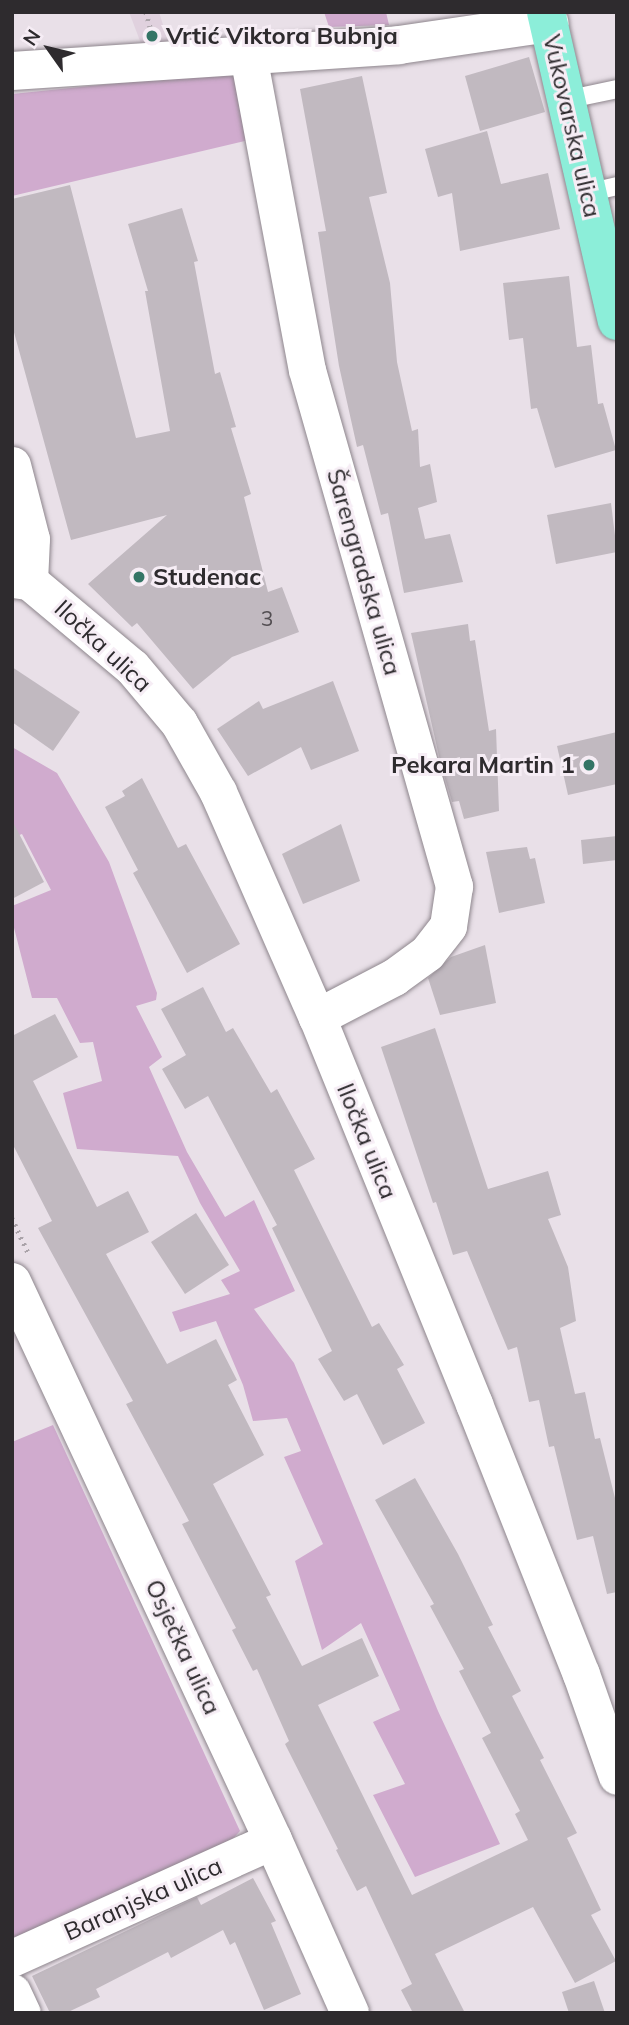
<!DOCTYPE html>
<meta charset="utf-8">
<style>
body{margin:0}
#map{position:relative;width:629px;height:2025px;overflow:hidden;background:#e9e0e8;font-family:Mulish,sans-serif}
div>[style]{position:absolute}
[style*='--x']{left:calc(var(--x)*1px);top:calc(var(--y)*1px);width:calc(var(--w)*1px);rotate:calc(var(--a)*1deg)}
.built>*{inset:0;background:#e0d1de}
.green>*{inset:0;background:#d0abce}
.building>*{inset:0;background:#c1b9c0}
.path>*{height:4.5px;margin-top:-2.25px;transform-origin:0;background:repeating-linear-gradient(90deg,#aaa3a9 0 2px,transparent 0 7px)}
.roads{filter:drop-shadow(0 0 2px #8e868d) drop-shadow(0 0 2px #8e868d)}
.service>*{height:18px;margin:-9px;padding:0 9px;transform-origin:9px;border-radius:9px;background:#fff}
.minor>*{height:37px;margin:-18.5px;padding:0 18.5px;transform-origin:18.5px;border-radius:18.5px;background:#fff}
.tertiary>*{height:38px;margin:-19px;padding:0 19px;transform-origin:19px;border-radius:19px;background:#fff}
.primary>*{height:38px;margin:-19px;padding:0 19px;transform-origin:19px;border-radius:19px;background:#8ceed9}
.dots>*{width:19px;height:19px;translate:-50% -50%;box-sizing:border-box;border:4px solid #f6edf5;border-radius:50%}
span{translate:-50% -50%;white-space:nowrap;text-align:center;line-height:1.15;-webkit-text-stroke:6px #f6edf5;paint-order:stroke}
.number-label{font-size:21px;color:#534e52}
.number-label span{-webkit-text-stroke-width:0}
.poi-label{font-size:24px;color:#2e2b2e;font-weight:700}
.left{translate:0 -50%;text-align:left}
.right{translate:-100% -50%;text-align:right}
.street-label{font-size:24px;color:#2e2b2e}
.frame{position:absolute;inset:0;border:14px solid #2e2b2e;pointer-events:none}
.north{position:absolute;left:14px;top:14px;width:70px;height:70px;-webkit-text-stroke:5px #f6edf5;paint-order:stroke;rotate:304deg;font-size:19px;font-weight:700;line-height:28px;text-align:center;color:#2e2b2e}
.north::after{content:'';display:block;margin:auto;width:24px;height:32px;background:#2e2b2e;clip-path:polygon(50% 0,100% 100%,50% 72%,0 100%)}
</style>
<div id="map">
<div class="built">
<div style="clip-path:polygon(129px 12px,159px 12px,174px 60px,148px 62px)"></div>
</div>
<div class="green">
<div style="clip-path:polygon(324px 12px,386px 12px,389px 25px,329px 27px)"></div>
<div style="clip-path:polygon(237px 71px,249px 140px,12px 196px,12px 94px)"></div>
<div style="clip-path:polygon(12px 747px,57px 773px,109px 862px,157px 993px,156px 1000px,136px 1006px,162px 1057px,149px 1067px,187px 1152px,225px 1217px,254px 1200px,295px 1291px,254px 1309px,294px 1363px,438px 1711px,500px 1844px,415px 1877px,373px 1795px,405px 1784px,373px 1722px,400px 1710px,361px 1623px,322px 1650px,295px 1561px,323px 1544px,284px 1457px,301px 1451px,287px 1418px,253px 1421px,243px 1385px,216px 1321px,180px 1332px,172px 1312px,230px 1294px,221px 1280px,240px 1271px,200px 1203px,178px 1156px,77px 1149px,63px 1093px,102px 1081px,93px 1042px,80px 1043px,57px 998px,32px 998px,12px 920px,12px 906px,51px 890px,22px 834px,12px 838px)"></div>
<div style="clip-path:polygon(53px 1425px,240px 1831px,226px 1846px,12px 1944px,12px 1442px)"></div>
</div>
<div class="building">
<div style="clip-path:polygon(529px 57px,545px 112px,480px 131px,465px 76px)"></div>
<div style="clip-path:polygon(362px 76px,387px 193px,369px 197px,390px 283px,397px 362px,412px 431px,418px 429px,420px 467px,430px 464px,437px 502px,418px 508px,425px 539px,450px 534px,463px 582px,404px 593px,388px 513px,381px 515px,363px 445px,357px 447px,339px 366px,318px 232px,326px 231px,300px 89px)"></div>
<div style="clip-path:polygon(487px 131px,501px 184px,548px 173px,560px 229px,460px 251px,452px 193px,438px 197px,425px 149px)"></div>
<div style="clip-path:polygon(70px 185px,136px 438px,170px 431px,145px 291px,148px 291px,128px 224px,182px 208px,198px 261px,194px 262px,215px 374px,220px 372px,236px 427px,231px 428px,251px 494px,244px 497px,268px 592px,282px 587px,299px 632px,232px 657px,193px 689px,137px 623px,132px 627px,88px 584px,167px 515px,71px 540px,12px 325px,12px 199px)"></div>
<div style="clip-path:polygon(569px 276px,577px 347px,591px 345px,598px 404px,603px 403px,616px 450px,555px 468px,537px 408px,531px 409px,523px 338px,509px 340px,503px 283px)"></div>
<div style="clip-path:polygon(611px 503px,617px 552px,556px 564px,547px 515px)"></div>
<div style="clip-path:polygon(468px 624px,470px 641px,475px 640px,489px 731px,496px 729px,499px 811px,464px 819px,459px 801px,452px 802px,441px 765px,411px 633px)"></div>
<div style="clip-path:polygon(12px 667px,80px 712px,53px 751px,12px 722px)"></div>
<div style="clip-path:polygon(333px 681px,359px 751px,311px 770px,301px 747px,248px 776px,217px 729px,259px 701px,263px 709px)"></div>
<div style="clip-path:polygon(617px 732px,617px 784px,568px 795px,557px 746px)"></div>
<div style="clip-path:polygon(142px 778px,178px 848px,186px 844px,240px 944px,187px 973px,133px 873px,138px 870px,105px 807px,125px 796px,122px 791px)"></div>
<div style="clip-path:polygon(12px 820px,44px 882px,12px 899px)"></div>
<div style="clip-path:polygon(341px 824px,360px 881px,303px 904px,282px 854px)"></div>
<div style="clip-path:polygon(617px 836px,617px 860px,583px 864px,581px 840px)"></div>
<div style="clip-path:polygon(527px 847px,530px 859px,535px 858px,545px 903px,499px 913px,486px 852px)"></div>
<div style="clip-path:polygon(485px 945px,496px 1003px,440px 1015px,428px 978px,451px 957px)"></div>
<div style="clip-path:polygon(203px 987px,226px 1032px,233px 1028px,271px 1093px,277px 1089px,315px 1159px,294px 1170px,372px 1327px,379px 1323px,404px 1365px,397px 1369px,425px 1423px,383px 1445px,357px 1394px,344px 1401px,318px 1359px,332px 1351px,272px 1228px,277px 1225px,208px 1096px,185px 1109px,162px 1069px,186px 1055px,161px 1009px)"></div>
<div style="clip-path:polygon(55px 1014px,78px 1057px,33px 1081px,97px 1207px,128px 1191px,149px 1232px,106px 1254px,167px 1364px,216px 1339px,237px 1380px,228px 1385px,264px 1455px,213px 1484px,271px 1595px,266px 1597px,302px 1666px,362px 1638px,379px 1676px,318px 1705px,412px 1895px,528px 1840px,515px 1814px,520px 1811px,482px 1738px,491px 1733px,459px 1671px,464px 1669px,430px 1606px,434px 1604px,375px 1500px,415px 1478px,458px 1554px,493px 1625px,488px 1627px,521px 1691px,512px 1696px,544px 1758px,540px 1760px,577px 1833px,567px 1838px,601px 1910px,591px 1915px,616px 1961px,575px 1983px,533px 1907px,435px 1954px,465px 2013px,413px 2013px,401px 1990px,412px 1984px,366px 1886px,357px 1891px,336px 1850px,338px 1849px,285px 1744px,289px 1741px,257px 1669px,253px 1671px,232px 1630px,236px 1628px,182px 1524px,189px 1521px,126px 1404px,133px 1401px,38px 1228px,52px 1221px,12px 1143px,12px 1036px)"></div>
<div style="clip-path:polygon(435px 1028px,488px 1189px,548px 1171px,561px 1215px,548px 1219px,568px 1267px,576px 1321px,560px 1328px,575px 1394px,585px 1392px,595px 1439px,600px 1438px,617px 1506px,617px 1592px,607px 1594px,593px 1536px,577px 1540px,554px 1446px,549px 1447px,539px 1400px,529px 1402px,517px 1347px,508px 1350px,467px 1251px,453px 1255px,436px 1202px,433px 1203px,381px 1047px)"></div>
<div style="clip-path:polygon(196px 1213px,229px 1265px,185px 1294px,151px 1242px)"></div>
<div style="clip-path:polygon(253px 1878px,276px 1921px,271px 1923px,301px 1994px,264px 2010px,235px 1942px,230px 1945px,223px 1930px,171px 1958px,168px 1952px,96px 1989px,100px 1997px,66px 2013px,50px 2013px,32px 1976px,197px 1897px,201px 1905px)"></div>
<div style="clip-path:polygon(594px 1981px,605px 2013px,569px 2013px,562px 1992px)"></div>
</div>
<div class="path">
<div style="--x:146;--y:12;--w:18;--a:74"></div>
<div style="--x:12;--y:1218;--w:38;--a:65"></div>
</div>
<div class="roads">
<div class="service">
<div style="--x:565;--y:100;--w:53;--a:-11.9"></div>
<div style="--x:587;--y:193;--w:31;--a:-13"></div>
</div>
<div class="minor">
<div style="--x:248;--y:55;--w:320;--a:79.4"></div>
<div style="--x:307;--y:370;--w:537;--a:74.1"></div>
<div style="--x:454;--y:886;--w:40;--a:98.5"></div>
<div style="--x:448;--y:926;--w:34;--a:128"></div>
<div style="--x:427;--y:953;--w:41;--a:144"></div>
<div style="--x:394;--y:977;--w:87;--a:152.5"></div>
<div style="--x:12;--y:465;--w:76;--a:75.6"></div>
<div style="--x:31;--y:539;--w:42;--a:92.7"></div>
<div style="--x:12;--y:579;--w:17;--a:7"></div>
<div style="--x:29;--y:581;--w:134;--a:39.9"></div>
<div style="--x:132;--y:667;--w:73;--a:50"></div>
<div style="--x:179;--y:723;--w:79;--a:60.5"></div>
<div style="--x:218;--y:792;--w:246;--a:66.3"></div>
<div style="--x:317;--y:1017;--w:418;--a:67.9"></div>
<div style="--x:474;--y:1404;--w:290;--a:68.4"></div>
<div style="--x:581;--y:1674;--w:108;--a:70.6"></div>
<div style="--x:12;--y:1958;--w:286;--a:-24.3"></div>
<div style="--x:12;--y:1992;--w:23;--a:65"></div>
</div>
<div class="tertiary">
<div style="--x:12;--y:71;--w:388;--a:-3.8"></div>
<div style="--x:399;--y:45;--w:152;--a:-8.3"></div>
<div style="--x:12;--y:1282;--w:616;--a:64.93"></div>
<div style="--x:273;--y:1840;--w:189;--a:66"></div>
</div>
<div class="primary">
<div style="--x:546;--y:12;--w:317;--a:77.1"></div>
</div>
</div>
<div class="dots">
<div style="left:152px;top:36px;background:#347566"></div>
<div style="left:139px;top:577px;background:#347566"></div>
<div style="left:589px;top:765px;background:#347566"></div>
</div>
<div class="number-label">
<span style="left:267px;top:618px">3</span>
</div>
<div class="poi-label">
<span class="left" style="left:166px;top:36px">Vrtić Viktora Bubnja</span>
<span class="left" style="left:153px;top:577px">Studenac</span>
<span class="right" style="left:575px;top:765px">Pekara Martin 1</span>
</div>
<div class="street-label">
<span style="left:572px;top:126px;rotate:77deg">Vukovarska ulica</span>
<span style="left:364px;top:572px;rotate:74deg">Šarengradska ulica</span>
<span style="left:103px;top:646px;rotate:43deg">Iločka ulica</span>
<span style="left:367px;top:1141px;rotate:68deg">Iločka ulica</span>
<span style="left:183px;top:1647px;rotate:65deg">Osječka ulica</span>
<span style="left:143px;top:1899px;rotate:-24deg">Baranjska ulica</span>
</div>
<div class="frame"></div>
<div class="north">N</div>
</div>
